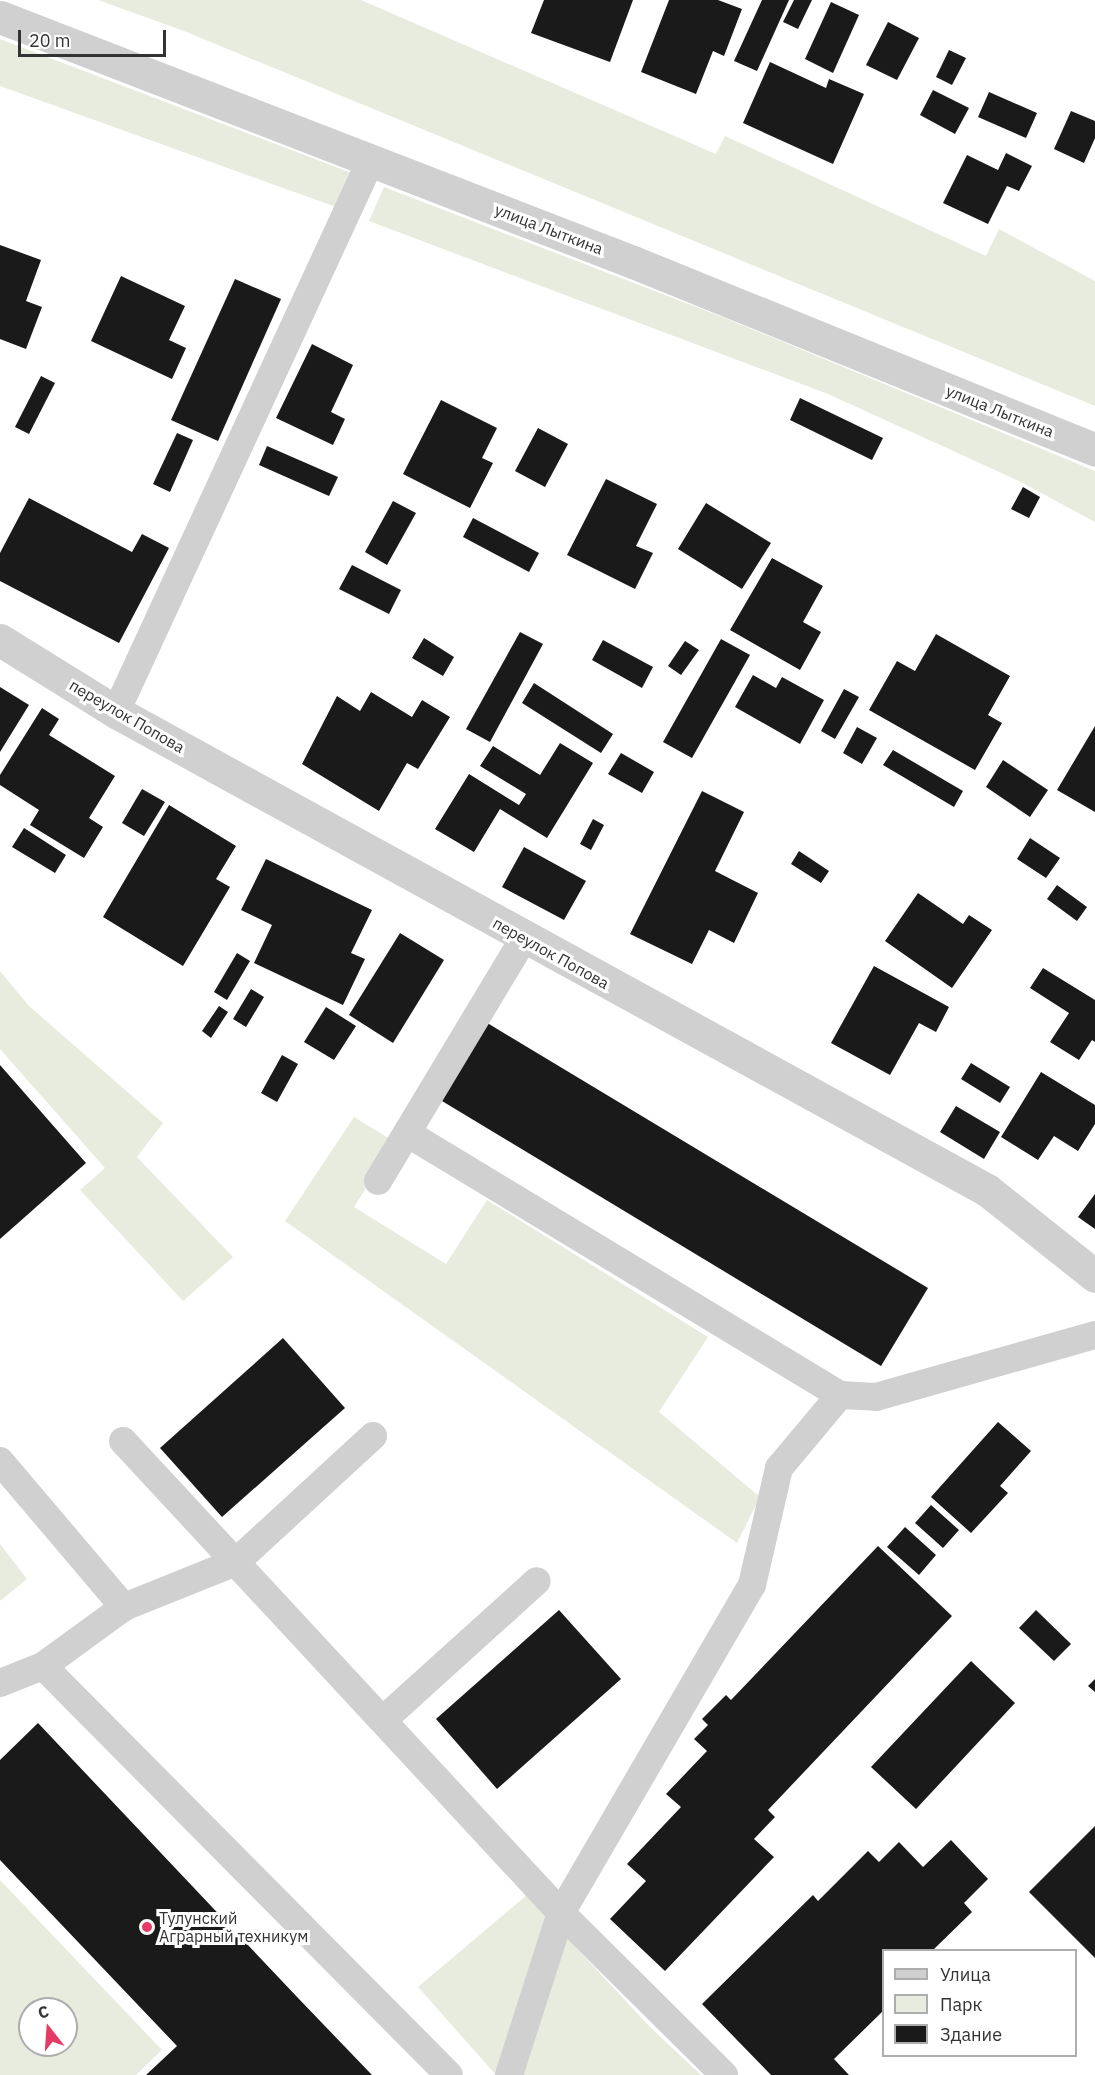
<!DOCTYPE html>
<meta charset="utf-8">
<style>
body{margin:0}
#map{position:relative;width:1095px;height:2075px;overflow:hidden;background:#fff;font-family:"IBM Plex Sans",sans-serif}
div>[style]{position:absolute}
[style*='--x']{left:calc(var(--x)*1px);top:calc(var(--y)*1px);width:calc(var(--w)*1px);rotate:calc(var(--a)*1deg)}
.green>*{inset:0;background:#e8ecde}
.building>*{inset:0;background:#1a1a1a}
.lane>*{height:28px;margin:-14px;padding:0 14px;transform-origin:14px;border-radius:14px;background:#d0d0d0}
.street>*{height:33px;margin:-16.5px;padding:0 16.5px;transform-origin:16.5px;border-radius:16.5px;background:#d0d0d0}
.dots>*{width:16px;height:16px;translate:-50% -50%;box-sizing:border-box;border:3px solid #fff;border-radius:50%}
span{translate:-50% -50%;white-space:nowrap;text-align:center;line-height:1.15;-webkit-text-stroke:6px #fff;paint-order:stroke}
.street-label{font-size:16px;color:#333}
.poi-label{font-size:16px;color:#333}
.left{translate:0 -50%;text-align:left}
.legend{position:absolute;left:882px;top:1949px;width:195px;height:108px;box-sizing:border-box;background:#fff;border:2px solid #adadad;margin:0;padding:8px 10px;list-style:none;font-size:18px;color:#333}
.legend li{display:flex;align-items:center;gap:12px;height:30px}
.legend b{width:30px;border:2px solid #adadad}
.north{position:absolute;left:18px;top:1997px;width:60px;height:60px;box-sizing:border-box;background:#fff;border:2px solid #adadad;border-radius:50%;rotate:343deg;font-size:16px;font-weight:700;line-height:24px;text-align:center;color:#333}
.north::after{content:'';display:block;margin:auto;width:21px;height:27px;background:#e43a64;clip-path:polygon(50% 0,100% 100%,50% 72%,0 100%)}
.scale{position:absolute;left:18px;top:30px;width:148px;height:27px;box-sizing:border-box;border:3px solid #333;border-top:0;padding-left:8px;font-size:18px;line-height:21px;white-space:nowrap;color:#333;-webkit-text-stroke:4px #fff;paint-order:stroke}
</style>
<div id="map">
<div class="green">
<div style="clip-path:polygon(98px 0,361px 0,716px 154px,725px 136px,986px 256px,999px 229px,1095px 281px,1095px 406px,184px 31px)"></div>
<div style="clip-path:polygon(0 39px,352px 173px,336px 207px,0 86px)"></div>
<div style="clip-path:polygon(384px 187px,725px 318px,1095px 471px,1095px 522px,1019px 481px,828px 394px,369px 221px)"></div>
<div style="clip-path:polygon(0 971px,29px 1006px,163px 1123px,137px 1157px,233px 1257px,183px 1301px,80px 1190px,105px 1168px,0 1049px)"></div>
<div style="clip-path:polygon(354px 1117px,395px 1142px,354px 1207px,446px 1264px,487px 1200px,708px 1337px,659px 1412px,760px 1497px,737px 1543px,285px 1221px)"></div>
<div style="clip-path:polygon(0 1544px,27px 1579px,0 1601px)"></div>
<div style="clip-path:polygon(evenodd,0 1880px,162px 2050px,136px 2075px,0 2075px,0 1880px,30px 2009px,66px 2009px,66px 2045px,30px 2045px,30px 2009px)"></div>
<div style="clip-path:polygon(527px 1895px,650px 2027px,701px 2075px,496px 2075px,418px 1987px)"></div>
</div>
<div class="building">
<div style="clip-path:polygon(544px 0,633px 0,610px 62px,531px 33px)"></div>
<div style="clip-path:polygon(669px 0,718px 0,742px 9px,724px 56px,713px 51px,696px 94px,641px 72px)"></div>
<div style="clip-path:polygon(762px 0,789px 0,757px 71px,734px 61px)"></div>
<div style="clip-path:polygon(794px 0,812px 0,798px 29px,783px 22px)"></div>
<div style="clip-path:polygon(831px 2px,859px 15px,833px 73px,805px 59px)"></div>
<div style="clip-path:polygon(888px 22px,919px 38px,897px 80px,866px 65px)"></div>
<div style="clip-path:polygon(949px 50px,966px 58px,952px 85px,936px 77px)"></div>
<div style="clip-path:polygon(770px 62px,826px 88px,829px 79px,864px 94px,833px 164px,743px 123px)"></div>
<div style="clip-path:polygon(933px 90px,969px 108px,955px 134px,920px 115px)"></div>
<div style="clip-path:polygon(989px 92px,1037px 113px,1026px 138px,978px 117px)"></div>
<div style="clip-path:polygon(1071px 111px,1095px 121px,1095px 138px,1084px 163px,1054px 149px)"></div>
<div style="clip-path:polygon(1006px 153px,1032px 166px,1019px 191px,1007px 186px,988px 224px,943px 203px,967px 155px,998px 170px)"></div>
<div style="clip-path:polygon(0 245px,41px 260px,26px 301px,42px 307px,26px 349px,0 339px)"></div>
<div style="clip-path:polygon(121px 276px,185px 306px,169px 340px,186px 348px,172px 379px,91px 341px)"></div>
<div style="clip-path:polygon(235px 279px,281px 299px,218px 441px,171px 420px)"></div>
<div style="clip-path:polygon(312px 344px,353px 365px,331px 412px,345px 419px,333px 445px,276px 418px)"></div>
<div style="clip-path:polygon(41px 376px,55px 383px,29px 434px,15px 427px)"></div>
<div style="clip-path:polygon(800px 398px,883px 438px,872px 460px,790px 420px)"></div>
<div style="clip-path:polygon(441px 400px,497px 428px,482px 458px,493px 463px,470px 508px,403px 474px)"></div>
<div style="clip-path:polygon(538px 428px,568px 444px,545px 487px,515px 471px)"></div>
<div style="clip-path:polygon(177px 433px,193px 440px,170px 492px,153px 484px)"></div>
<div style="clip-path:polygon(267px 446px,338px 477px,329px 496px,259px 465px)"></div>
<div style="clip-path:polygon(606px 479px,657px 504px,636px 546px,653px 553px,635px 589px,567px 555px)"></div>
<div style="clip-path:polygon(1023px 487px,1040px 497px,1029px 518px,1011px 509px)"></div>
<div style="clip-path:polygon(29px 498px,132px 552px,142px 534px,169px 548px,119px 643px,0 581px,0 553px)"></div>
<div style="clip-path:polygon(393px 501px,416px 513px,387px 565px,365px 552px)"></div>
<div style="clip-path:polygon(706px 503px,771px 543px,742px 589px,678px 549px)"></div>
<div style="clip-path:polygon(473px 518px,539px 553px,529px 572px,463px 537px)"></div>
<div style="clip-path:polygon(772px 558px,823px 586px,803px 622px,821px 632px,800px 670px,730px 630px)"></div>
<div style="clip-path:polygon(352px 565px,401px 590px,389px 614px,339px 589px)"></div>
<div style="clip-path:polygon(520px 632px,543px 644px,490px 742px,466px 729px)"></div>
<div style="clip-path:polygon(936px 634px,1010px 676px,988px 715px,1002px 723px,975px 770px,869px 710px,897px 661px,915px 671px)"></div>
<div style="clip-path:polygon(424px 638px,454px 657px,443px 676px,412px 658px)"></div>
<div style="clip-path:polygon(721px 639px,750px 655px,692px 758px,663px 742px)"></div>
<div style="clip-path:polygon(603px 640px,653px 667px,642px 688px,592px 660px)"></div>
<div style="clip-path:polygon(685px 641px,699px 650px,681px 675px,668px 666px)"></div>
<div style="clip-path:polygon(753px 675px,776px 688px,782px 677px,824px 700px,800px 744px,735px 707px)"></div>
<div style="clip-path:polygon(534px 683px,613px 734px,601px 753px,522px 703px)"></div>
<div style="clip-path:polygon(0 687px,29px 705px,0 752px)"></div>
<div style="clip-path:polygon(844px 689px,859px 697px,835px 739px,821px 731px)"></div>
<div style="clip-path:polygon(371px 692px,412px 717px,422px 700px,450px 717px,418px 769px,407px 763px,379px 811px,302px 764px,337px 696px,360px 711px)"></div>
<div style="clip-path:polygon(42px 708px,59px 719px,49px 735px,115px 776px,89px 818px,103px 827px,84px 858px,30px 825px,39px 810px,0 785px,0 775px)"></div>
<div style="clip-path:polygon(1095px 726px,1095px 812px,1057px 790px)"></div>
<div style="clip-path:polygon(857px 727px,877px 738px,862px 764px,843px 753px)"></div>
<div style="clip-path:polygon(560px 743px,593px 763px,547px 838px,500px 809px,474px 852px,435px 829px,469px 774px,519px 805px,526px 794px,480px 766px,493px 746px,540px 775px)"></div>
<div style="clip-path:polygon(893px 750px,963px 791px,954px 807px,883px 765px)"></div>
<div style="clip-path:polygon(621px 753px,654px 772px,642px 793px,608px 774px)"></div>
<div style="clip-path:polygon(1003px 760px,1048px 790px,1030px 817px,986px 787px)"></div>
<div style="clip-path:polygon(142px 789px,165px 802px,144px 836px,122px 823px)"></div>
<div style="clip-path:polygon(702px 791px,744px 812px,715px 871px,758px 893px,734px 943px,709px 930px,692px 964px,630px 934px)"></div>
<div style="clip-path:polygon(169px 805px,236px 846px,216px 879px,230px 887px,183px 966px,103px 917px)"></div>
<div style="clip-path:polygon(593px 819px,604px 825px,591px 850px,580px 844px)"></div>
<div style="clip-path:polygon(24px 828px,66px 855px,55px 873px,12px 847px)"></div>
<div style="clip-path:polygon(1030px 838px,1060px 858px,1046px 878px,1017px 859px)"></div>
<div style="clip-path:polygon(524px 847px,586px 881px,564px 920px,502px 887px)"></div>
<div style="clip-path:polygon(799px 851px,829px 871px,821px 883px,791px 864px)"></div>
<div style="clip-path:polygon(266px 859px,372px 910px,351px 953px,365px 959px,343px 1005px,254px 963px,272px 925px,241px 910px)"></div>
<div style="clip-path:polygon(1057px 885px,1087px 907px,1077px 921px,1047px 899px)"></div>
<div style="clip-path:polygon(918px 893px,963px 924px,969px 915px,992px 930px,952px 988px,885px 941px)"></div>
<div style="clip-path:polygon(400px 933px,444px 960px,393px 1043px,349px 1015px)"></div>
<div style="clip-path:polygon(237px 953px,250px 961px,227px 1000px,214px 992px)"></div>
<div style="clip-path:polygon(874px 966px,949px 1007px,936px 1032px,919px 1023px,890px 1075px,831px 1043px)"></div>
<div style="clip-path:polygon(1043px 968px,1095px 1000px,1095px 1042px,1092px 1040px,1079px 1060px,1050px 1042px,1069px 1013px,1030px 988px)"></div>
<div style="clip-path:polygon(251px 989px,264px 997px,246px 1027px,233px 1019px)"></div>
<div style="clip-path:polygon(219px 1006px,228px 1012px,211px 1038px,202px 1031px)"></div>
<div style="clip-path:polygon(326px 1007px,356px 1026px,334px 1060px,304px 1042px)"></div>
<div style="clip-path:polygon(484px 1021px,928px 1288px,881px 1366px,437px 1098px)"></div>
<div style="clip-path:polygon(282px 1055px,298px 1064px,277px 1102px,261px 1093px)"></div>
<div style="clip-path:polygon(971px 1063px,1010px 1087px,1000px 1103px,961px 1079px)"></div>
<div style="clip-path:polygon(0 1065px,86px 1163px,0 1239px)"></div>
<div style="clip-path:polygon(1041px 1072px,1095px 1105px,1095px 1124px,1078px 1151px,1054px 1136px,1038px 1160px,1001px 1137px)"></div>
<div style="clip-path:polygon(956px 1106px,1000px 1132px,984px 1159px,940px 1132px)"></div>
<div style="clip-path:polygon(1095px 1194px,1095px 1229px,1078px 1217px)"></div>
<div style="clip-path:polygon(283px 1338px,345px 1408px,222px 1517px,160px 1448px)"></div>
<div style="clip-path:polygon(998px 1422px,1031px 1451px,1000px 1486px,1008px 1493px,971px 1533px,931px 1497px)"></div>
<div style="clip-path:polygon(931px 1505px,959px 1530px,943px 1548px,915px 1523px)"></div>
<div style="clip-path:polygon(905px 1527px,936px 1555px,919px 1575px,887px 1547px)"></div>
<div style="clip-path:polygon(878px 1546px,952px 1616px,768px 1810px,775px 1817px,754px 1839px,774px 1857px,665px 1971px,610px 1919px,646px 1881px,627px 1864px,681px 1807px,666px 1794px,707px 1751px,694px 1739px,708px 1725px,702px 1719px,726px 1695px,731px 1700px)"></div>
<div style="clip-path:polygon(559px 1610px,621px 1679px,497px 1789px,436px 1719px)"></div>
<div style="clip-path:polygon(1036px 1610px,1071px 1644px,1054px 1661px,1019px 1628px)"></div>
<div style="clip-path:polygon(971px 1661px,1015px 1703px,916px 1809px,871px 1767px)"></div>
<div style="clip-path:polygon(1095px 1679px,1095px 1692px,1088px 1686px)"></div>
<div style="clip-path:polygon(38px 1723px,299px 1999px,372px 2075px,146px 2075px,177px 2046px,0 1860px,0 1760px)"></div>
<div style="clip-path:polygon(1095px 1826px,1095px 1958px,1029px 1892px)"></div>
<div style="clip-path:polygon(951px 1840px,988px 1879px,964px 1903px,972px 1912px,933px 1950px,884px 1950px,884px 2010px,834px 2059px,849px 2075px,771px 2075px,702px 2004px,813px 1895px,818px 1901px,868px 1851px,879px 1862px,899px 1842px,923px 1867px)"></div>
</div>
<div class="lane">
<div style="--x:116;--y:712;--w:608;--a:-65.21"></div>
<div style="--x:407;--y:1133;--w:506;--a:31.18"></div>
<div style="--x:840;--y:1395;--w:36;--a:3"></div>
<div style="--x:876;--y:1397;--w:228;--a:-15.8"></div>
<div style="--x:378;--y:1181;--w:283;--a:-59"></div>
<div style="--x:373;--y:1436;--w:186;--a:137.4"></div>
<div style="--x:236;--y:1562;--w:121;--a:158.1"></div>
<div style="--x:124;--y:1607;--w:100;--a:143.9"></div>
<div style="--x:43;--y:1666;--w:576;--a:45.21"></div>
<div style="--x:123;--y:1441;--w:644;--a:47.14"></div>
<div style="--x:561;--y:1913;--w:230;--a:44.8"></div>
<div style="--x:0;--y:1461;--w:192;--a:49.7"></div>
<div style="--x:0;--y:1683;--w:46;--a:-21.6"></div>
<div style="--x:383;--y:1720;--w:207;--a:-42.1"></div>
<div style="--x:509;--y:2075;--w:170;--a:-72.2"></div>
<div style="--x:561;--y:1913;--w:380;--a:-59.8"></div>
<div style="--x:752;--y:1585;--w:120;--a:-77"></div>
<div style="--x:779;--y:1468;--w:95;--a:-50.1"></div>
</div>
<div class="street">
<div style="--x:0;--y:17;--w:679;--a:21.16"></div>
<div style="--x:633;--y:262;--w:499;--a:22.1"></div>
<div style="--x:0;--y:640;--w:137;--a:31.8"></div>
<div style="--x:116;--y:712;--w:994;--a:28.76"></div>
<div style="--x:987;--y:1190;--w:138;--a:38.5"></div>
</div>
<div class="dots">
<div style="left:147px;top:1927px;background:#e43a64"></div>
</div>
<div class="street-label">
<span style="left:549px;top:229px;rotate:21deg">улица Лыткина</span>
<span style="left:1000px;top:411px;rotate:22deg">улица Лыткина</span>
<span style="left:127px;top:716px;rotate:30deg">переулок Попова</span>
<span style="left:551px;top:953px;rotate:29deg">переулок Попова</span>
</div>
<div class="poi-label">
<span class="left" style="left:159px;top:1927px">Тулунский<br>Аграрный техникум</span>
</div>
<ul class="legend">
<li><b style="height:8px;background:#d0d0d0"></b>Улица</li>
<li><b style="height:16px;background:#e8ecde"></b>Парк</li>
<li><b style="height:16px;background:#1a1a1a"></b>Здание</li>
</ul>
<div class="north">С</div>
<div class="scale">20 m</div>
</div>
